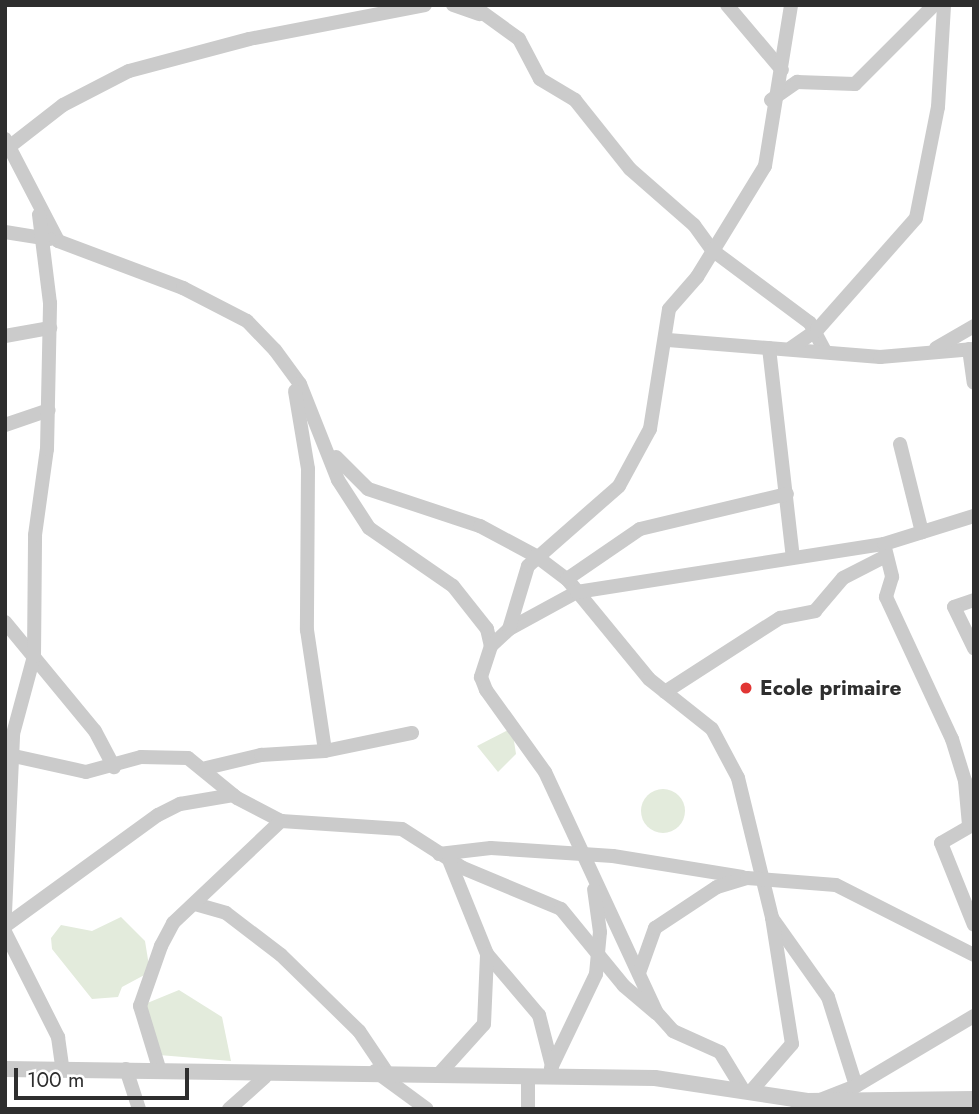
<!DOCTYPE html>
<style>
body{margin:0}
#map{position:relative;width:979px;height:1114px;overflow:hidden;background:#fff;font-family:Jost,sans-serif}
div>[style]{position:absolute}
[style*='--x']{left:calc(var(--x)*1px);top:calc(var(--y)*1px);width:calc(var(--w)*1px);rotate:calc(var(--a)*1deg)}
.green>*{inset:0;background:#e3ebdc}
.round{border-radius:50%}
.minor>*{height:14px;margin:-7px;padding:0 7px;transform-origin:7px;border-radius:7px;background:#cbcbcb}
.tertiary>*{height:16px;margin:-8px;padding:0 8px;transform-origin:8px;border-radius:8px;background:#cbcbcb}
.dots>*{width:19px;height:19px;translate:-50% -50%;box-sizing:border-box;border:4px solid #fff;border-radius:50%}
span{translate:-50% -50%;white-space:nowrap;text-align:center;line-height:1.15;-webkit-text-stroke:7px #fff;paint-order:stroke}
.poi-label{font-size:21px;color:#2e2e2e;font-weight:700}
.left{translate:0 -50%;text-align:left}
.frame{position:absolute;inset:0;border:7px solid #2e2e2e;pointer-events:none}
.scale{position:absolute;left:14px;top:1068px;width:175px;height:32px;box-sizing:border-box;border:4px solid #2e2e2e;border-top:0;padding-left:9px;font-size:21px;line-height:24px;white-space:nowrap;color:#2e2e2e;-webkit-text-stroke:5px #fff;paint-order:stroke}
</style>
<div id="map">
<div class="green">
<div style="clip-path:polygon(512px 728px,516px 754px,498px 772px,477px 746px)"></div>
<div class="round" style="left:641px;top:789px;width:44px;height:44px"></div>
<div style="clip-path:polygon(121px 917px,145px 941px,150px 972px,122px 987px,118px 997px,92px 999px,52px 949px,51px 938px,61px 925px,92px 931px)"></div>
<div style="clip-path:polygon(179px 990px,222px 1017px,231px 1061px,159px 1055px,140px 1006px)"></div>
</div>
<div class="minor">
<div style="--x:453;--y:5;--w:28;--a:19"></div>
<div style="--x:472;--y:5;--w:58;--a:35.9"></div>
<div style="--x:519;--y:39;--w:45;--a:62.3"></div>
<div style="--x:540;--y:79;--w:41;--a:31"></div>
<div style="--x:575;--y:100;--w:88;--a:51.4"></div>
<div style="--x:630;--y:169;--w:85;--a:41.2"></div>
<div style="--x:694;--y:225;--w:31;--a:54"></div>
<div style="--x:712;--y:250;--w:122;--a:36.7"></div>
<div style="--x:810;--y:323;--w:30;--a:62"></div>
<div style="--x:727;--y:5;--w:85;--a:49.8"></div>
<div style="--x:771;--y:100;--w:32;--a:-35"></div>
<div style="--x:797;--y:82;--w:58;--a:2"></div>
<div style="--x:855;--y:84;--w:112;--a:-45"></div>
<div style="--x:5;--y:139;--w:115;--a:62.5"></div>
<div style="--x:58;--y:241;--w:134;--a:20.6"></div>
<div style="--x:183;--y:288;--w:72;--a:27.3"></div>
<div style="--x:247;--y:321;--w:40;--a:46"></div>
<div style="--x:275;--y:350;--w:42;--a:53.7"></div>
<div style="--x:300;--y:384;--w:103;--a:68.4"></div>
<div style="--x:338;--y:480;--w:57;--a:57.1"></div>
<div style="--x:369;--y:528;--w:102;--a:34.6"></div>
<div style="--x:453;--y:586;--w:55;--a:51.7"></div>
<div style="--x:487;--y:629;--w:17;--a:77"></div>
<div style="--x:491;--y:646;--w:33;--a:108"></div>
<div style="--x:481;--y:677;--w:14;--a:69"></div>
<div style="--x:486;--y:690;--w:101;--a:54.3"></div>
<div style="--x:545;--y:772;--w:266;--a:65.1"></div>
<div style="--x:657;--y:1013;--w:24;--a:48"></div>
<div style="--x:673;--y:1031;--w:51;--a:24.1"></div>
<div style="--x:720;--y:1052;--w:42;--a:58.6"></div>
<div style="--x:9;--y:147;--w:68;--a:-37.9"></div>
<div style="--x:63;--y:105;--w:74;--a:-27.3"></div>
<div style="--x:129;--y:71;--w:124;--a:-14.9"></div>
<div style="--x:249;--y:39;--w:179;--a:-10.9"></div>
<div style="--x:5;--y:232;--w:45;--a:9"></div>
<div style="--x:5;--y:336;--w:46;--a:-10.1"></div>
<div style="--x:668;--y:340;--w:213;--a:4.6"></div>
<div style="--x:880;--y:357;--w:94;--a:-4.9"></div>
<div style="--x:769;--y:348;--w:211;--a:83.5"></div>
<div style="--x:791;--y:348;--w:32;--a:-35"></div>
<div style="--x:817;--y:330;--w:149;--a:-48.5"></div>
<div style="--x:916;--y:218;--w:113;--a:-78.8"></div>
<div style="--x:938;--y:107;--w:102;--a:-86.6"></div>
<div style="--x:936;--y:348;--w:44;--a:-30.1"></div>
<div style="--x:969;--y:349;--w:34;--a:82"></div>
<div style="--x:295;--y:391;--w:79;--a:80.5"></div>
<div style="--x:308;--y:469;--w:161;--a:90.4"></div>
<div style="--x:307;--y:630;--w:122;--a:81.5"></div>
<div style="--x:325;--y:751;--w:89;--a:-11.7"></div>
<div style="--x:5;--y:425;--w:46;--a:-18.8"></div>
<div style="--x:900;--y:444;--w:91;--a:76"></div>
<div style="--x:336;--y:457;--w:45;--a:45"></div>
<div style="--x:368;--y:489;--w:118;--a:18.3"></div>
<div style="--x:480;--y:526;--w:64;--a:28.2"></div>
<div style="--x:536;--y:556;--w:39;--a:37"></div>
<div style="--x:567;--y:579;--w:129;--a:50.6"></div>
<div style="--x:649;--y:679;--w:80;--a:38.4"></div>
<div style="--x:712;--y:729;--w:55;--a:62"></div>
<div style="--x:738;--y:778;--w:144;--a:76.3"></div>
<div style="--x:772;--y:918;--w:97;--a:54.7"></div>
<div style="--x:828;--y:997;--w:93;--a:72.5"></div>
<div style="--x:884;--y:544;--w:34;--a:76"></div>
<div style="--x:892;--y:577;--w:21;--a:107"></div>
<div style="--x:886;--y:597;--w:157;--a:65.1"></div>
<div style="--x:952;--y:739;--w:44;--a:72.8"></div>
<div style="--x:965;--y:781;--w:44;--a:84.8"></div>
<div style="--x:567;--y:579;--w:88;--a:-34.4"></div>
<div style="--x:640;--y:529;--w:151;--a:-13.4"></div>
<div style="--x:974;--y:600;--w:21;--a:161"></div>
<div style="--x:954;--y:607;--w:46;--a:64"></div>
<div style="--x:5;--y:622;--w:141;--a:50.5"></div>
<div style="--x:95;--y:731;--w:41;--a:62.2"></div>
<div style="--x:509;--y:629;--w:77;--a:-28.6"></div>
<div style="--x:577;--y:592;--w:311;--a:-8.9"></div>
<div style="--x:884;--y:544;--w:94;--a:-17.3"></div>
<div style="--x:491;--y:646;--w:25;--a:-43"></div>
<div style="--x:509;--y:629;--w:66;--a:-73.2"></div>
<div style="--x:528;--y:566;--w:121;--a:-41.3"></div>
<div style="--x:619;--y:486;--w:65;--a:-61.5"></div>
<div style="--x:650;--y:429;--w:121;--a:-81"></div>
<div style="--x:669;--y:309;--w:43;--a:-48.8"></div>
<div style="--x:697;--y:277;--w:130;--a:-58.5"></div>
<div style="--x:765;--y:166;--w:163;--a:-80.8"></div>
<div style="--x:665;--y:692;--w:137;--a:-32.8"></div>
<div style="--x:780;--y:618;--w:36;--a:-11"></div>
<div style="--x:815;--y:611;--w:43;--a:-49.7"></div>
<div style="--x:843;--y:578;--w:48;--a:-27.1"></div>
<div style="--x:5;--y:754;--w:83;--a:12.5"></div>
<div style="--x:86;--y:772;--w:57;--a:-15.3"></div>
<div style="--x:141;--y:757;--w:47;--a:1.2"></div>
<div style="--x:188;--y:758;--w:63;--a:39.2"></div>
<div style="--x:237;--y:798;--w:50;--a:27.6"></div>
<div style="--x:281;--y:821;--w:121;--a:3.8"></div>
<div style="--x:402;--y:829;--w:72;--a:32.6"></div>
<div style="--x:463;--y:868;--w:106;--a:22.7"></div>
<div style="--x:561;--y:909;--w:99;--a:50.7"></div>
<div style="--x:624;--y:986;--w:42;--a:40.2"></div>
<div style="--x:206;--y:768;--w:57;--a:-13.3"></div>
<div style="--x:261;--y:755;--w:64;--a:-3.6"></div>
<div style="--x:974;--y:824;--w:38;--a:150"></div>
<div style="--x:941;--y:843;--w:88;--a:68.1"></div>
<div style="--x:439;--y:854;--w:52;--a:-6.6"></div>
<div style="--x:491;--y:848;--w:122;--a:3.8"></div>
<div style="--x:613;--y:856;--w:131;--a:9.2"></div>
<div style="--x:449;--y:860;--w:101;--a:68"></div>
<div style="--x:487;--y:954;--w:80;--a:49.6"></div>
<div style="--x:539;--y:1015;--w:53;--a:75.7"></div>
<div style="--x:195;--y:904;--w:32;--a:16"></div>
<div style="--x:226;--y:913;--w:69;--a:37.4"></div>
<div style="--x:281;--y:955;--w:109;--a:44.3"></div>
<div style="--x:359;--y:1031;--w:48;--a:56"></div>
<div style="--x:5;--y:913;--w:179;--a:-87.4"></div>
<div style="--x:13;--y:734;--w:81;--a:-74.9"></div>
<div style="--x:34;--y:656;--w:121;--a:-89.5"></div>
<div style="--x:35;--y:535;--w:87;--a:-82.1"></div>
<div style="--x:47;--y:449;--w:146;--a:-88.8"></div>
<div style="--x:50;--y:303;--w:89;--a:-97.1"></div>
<div style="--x:5;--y:926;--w:189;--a:-36"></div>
<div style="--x:158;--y:815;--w:25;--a:-27"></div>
<div style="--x:180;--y:804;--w:54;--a:-9.6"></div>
<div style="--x:5;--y:932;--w:118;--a:63.2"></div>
<div style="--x:58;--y:1037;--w:34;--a:82"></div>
<div style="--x:639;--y:973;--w:48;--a:-70.4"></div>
<div style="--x:655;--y:928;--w:74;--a:-33.5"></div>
<div style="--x:717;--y:887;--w:31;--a:-17"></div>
<div style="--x:747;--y:878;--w:89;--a:4.5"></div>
<div style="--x:836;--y:885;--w:155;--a:26.9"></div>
<div style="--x:159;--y:1068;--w:65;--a:-107"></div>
<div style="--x:140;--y:1006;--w:64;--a:-70.7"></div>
<div style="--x:161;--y:946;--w:26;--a:-62"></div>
<div style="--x:173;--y:923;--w:149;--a:-43.4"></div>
<div style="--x:551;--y:1068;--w:104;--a:-64.4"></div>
<div style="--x:596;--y:974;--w:42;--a:-84.6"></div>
<div style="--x:600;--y:932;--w:43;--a:-97.9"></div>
<div style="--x:126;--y:1069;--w:42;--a:72"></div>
<div style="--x:375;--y:1071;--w:64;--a:36.2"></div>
<div style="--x:439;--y:1074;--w:67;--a:-48"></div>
<div style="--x:484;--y:1024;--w:70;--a:-87.5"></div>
<div style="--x:528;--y:1079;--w:30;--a:90"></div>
<div style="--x:752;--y:1090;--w:61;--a:-49"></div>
<div style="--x:792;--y:1044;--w:128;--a:-99"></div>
<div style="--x:229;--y:1109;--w:48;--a:-41.6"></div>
<div style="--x:797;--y:1109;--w:63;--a:-21.3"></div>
<div style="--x:856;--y:1086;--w:137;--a:-30.7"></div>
</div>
<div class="tertiary">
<div style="--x:5;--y:1069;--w:650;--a:0.79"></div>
<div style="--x:655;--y:1078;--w:154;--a:8.6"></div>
<div style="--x:807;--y:1101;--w:167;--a:-0.7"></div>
</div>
<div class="dots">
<div style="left:746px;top:688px;background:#e13634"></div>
</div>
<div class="poi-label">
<span class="left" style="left:760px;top:688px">Ecole primaire</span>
</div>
<div class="frame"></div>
<div class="scale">100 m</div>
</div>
